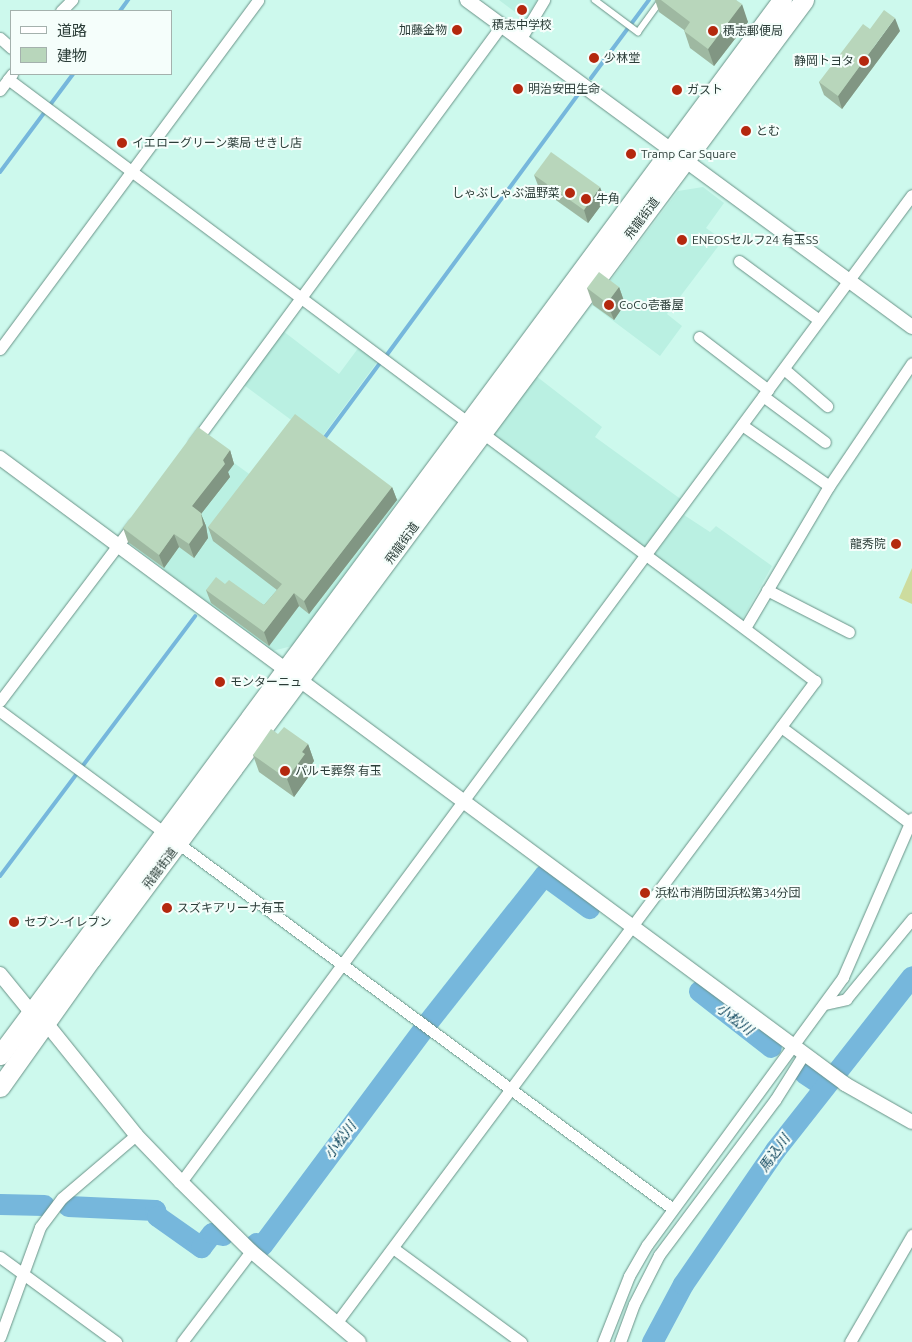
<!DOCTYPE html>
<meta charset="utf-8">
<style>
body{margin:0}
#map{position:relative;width:912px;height:1342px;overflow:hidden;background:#cdf9ed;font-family:Ubuntu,"Noto Sans JP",sans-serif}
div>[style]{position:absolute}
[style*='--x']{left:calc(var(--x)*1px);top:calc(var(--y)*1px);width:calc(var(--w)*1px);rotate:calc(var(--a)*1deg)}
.built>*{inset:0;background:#baf0e2}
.green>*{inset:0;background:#cddc9e}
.stream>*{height:4px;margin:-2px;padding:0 2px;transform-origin:2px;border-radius:2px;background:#76b7dc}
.river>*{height:21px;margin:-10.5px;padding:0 10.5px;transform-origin:10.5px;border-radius:10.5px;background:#76b7dc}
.roads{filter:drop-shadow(0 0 1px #699287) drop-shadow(0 0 1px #699287)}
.service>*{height:5.5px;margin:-2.75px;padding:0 2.75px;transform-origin:2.75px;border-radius:2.75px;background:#fff}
.minor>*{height:11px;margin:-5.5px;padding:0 5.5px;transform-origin:5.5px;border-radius:5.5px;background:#fff}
.tertiary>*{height:14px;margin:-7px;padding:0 7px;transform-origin:7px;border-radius:7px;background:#fff}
.trunk>*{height:19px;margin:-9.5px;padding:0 9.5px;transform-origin:9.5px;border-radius:9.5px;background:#fff}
.wall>*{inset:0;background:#9eb8a1}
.shaded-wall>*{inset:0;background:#819683}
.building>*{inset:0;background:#b8d6bb}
.dots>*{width:14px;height:14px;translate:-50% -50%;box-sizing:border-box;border:2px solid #f5fefb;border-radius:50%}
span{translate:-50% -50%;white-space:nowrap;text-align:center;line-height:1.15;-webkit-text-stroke:4px #f5fefb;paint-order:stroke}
.poi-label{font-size:12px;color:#2b3d38}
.right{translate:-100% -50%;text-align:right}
.left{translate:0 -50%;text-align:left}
.street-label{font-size:12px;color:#2b3d38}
.water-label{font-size:14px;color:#043d56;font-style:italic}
.legend{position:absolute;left:10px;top:10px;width:162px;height:65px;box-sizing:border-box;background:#f5fefb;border:1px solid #a4b1ad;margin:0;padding:6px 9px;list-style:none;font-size:15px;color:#2b3d38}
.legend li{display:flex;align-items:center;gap:10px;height:25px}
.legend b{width:25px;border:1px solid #a4b1ad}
</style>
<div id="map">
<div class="built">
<div style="clip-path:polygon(499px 0,537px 0,526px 20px)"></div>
<div style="clip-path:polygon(703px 187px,724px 203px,706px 228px,723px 240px,667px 314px,682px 326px,660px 356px,592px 305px,678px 191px)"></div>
<div style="clip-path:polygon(283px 331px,339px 374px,359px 347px,378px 361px,319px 441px,399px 500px,292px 646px,272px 651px,127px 542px,201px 439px,252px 476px,294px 422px,244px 385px)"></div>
<div style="clip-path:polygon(536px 376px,602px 427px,595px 437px,682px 500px,646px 549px,491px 435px)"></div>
<div style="clip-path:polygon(684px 515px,710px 532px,716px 526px,772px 566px,742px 620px,653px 556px)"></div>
</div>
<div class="green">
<div style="clip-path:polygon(912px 568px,912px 604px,899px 598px)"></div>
</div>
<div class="stream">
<div style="--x:120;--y:11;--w:14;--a:-54"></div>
<div style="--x:591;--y:78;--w:97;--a:-53.4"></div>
<div style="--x:0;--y:172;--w:122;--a:-53.3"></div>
<div style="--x:386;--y:356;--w:324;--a:-53.7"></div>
<div style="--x:323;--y:440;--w:96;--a:-53.5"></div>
<div style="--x:0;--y:876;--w:325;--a:-53.1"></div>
</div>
<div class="river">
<div style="--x:699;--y:991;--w:91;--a:37.9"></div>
<div style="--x:427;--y:1023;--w:189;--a:-51.7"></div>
<div style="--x:544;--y:875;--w:56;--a:36.3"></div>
<div style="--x:804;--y:1073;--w:23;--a:34"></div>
<div style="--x:0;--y:1204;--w:44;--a:1.3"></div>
<div style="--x:68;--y:1206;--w:87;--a:2.6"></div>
<div style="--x:155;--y:1210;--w:6;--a:72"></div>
<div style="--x:157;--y:1216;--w:54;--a:35.2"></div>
<div style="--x:201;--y:1247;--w:18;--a:-52"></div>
<div style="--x:212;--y:1233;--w:11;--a:10"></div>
<div style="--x:256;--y:1243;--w:6;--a:18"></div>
<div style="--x:262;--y:1245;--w:268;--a:-53.3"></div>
<div style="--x:652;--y:1342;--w:66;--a:-61.9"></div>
<div style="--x:683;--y:1284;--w:163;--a:-55.5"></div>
<div style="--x:775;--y:1150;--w:221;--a:-51.8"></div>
</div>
<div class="roads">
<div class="service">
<div style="--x:595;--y:0;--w:54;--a:36.7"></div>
<div style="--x:638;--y:32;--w:39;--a:-54"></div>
</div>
<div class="minor">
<div style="--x:61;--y:11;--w:16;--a:-45"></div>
<div style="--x:0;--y:38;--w:15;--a:42"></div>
<div style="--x:520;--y:40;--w:47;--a:-59"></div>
<div style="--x:8;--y:79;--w:577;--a:36.75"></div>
<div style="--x:0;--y:90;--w:20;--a:-53"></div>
<div style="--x:739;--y:261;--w:99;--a:36.4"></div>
<div style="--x:699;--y:337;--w:87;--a:37.5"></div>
<div style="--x:0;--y:349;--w:434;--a:-53.5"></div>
<div style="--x:784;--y:369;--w:57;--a:40.7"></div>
<div style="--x:763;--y:396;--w:77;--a:36.6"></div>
<div style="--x:742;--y:425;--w:106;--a:35"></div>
<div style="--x:194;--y:443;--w:518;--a:-53.64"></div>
<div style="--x:767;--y:590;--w:92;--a:27.1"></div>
<div style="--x:745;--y:628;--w:165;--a:-59.4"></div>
<div style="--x:829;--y:486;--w:148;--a:-56"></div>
<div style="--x:0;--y:701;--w:222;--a:-52.9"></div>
<div style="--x:0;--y:711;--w:207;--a:36.5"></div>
<div style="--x:781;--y:727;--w:161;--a:36.7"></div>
<div style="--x:179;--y:844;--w:614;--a:36.46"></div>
<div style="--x:825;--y:1004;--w:22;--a:-13"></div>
<div style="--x:846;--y:999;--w:104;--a:-50.5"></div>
<div style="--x:181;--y:1182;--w:1228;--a:-53.48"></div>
<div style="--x:393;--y:1248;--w:159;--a:36.3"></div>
<div style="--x:0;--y:1257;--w:144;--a:36.2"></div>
<div style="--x:337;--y:1322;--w:800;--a:-53.29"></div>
<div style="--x:815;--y:681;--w:415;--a:-143.3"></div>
<div style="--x:0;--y:1337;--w:117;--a:-70"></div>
<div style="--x:40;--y:1227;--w:36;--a:-53"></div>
<div style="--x:62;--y:1198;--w:97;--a:-40.4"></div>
<div style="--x:182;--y:1342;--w:114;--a:-52.8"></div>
<div style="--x:603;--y:1342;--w:71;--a:-68.5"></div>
<div style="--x:629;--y:1276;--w:36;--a:-60"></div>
<div style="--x:647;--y:1245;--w:332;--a:-53.8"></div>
<div style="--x:843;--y:977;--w:173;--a:-66.5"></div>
<div style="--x:620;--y:1342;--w:40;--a:-69.8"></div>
<div style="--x:634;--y:1304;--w:55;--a:-63"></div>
<div style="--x:659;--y:1255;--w:194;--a:-53.2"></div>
<div style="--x:775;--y:1100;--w:54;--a:-57.8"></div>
<div style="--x:850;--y:1342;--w:124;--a:-59.9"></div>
</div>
<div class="tertiary">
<div style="--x:467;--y:0;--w:552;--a:36.31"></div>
<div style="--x:0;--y:458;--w:1052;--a:36.53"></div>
<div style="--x:845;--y:1084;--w:77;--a:29.6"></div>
<div style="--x:0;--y:974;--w:49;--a:50.8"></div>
<div style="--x:31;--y:1012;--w:19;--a:36"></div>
<div style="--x:46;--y:1023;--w:144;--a:51.2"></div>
<div style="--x:136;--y:1135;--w:65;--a:46.2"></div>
<div style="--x:181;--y:1182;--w:98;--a:44.6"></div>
<div style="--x:251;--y:1251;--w:141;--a:40.1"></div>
</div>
<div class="trunk">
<div style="--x:0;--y:1055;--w:1313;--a:-53.45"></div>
<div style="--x:0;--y:1087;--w:157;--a:-54.6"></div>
<div style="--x:91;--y:959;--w:1195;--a:-53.37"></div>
</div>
</div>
<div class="wall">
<div style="clip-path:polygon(655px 0,736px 0,748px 22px,714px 66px,690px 48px,684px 30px,659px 12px)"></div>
<div style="clip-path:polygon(900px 31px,842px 109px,824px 95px,819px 82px)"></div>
<div style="clip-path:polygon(534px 175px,605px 200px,588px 223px,539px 188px)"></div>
<div style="clip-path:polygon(619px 287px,625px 304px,614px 320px,593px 305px,587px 288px)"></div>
<div style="clip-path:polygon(230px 450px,234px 464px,228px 472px,230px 477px,201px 514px,206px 526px,208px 538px,194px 558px,179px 547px,164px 568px,128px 542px,123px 528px)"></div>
<div style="clip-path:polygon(392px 487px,397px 500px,309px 614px,299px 606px,269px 646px,211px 603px,206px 590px,225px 584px,264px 605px,277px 590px,213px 541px,208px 527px)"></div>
<div style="clip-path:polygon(278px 734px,308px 744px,314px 761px,310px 767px,312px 772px,294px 797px,259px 772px,253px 755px)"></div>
</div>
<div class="shaded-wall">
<div style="clip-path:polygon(742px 4px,748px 22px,714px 66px,708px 49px)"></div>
<div style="clip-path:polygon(895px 18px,900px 31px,842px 109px,838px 96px)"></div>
<div style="clip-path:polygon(600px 187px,605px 200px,588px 223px,584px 210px)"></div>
<div style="clip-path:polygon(619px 287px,625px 304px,614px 320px,607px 303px)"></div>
<div style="clip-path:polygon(230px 450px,234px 464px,228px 472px,230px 477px,201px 514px,206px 526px,208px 538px,194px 558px,189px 544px,192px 506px)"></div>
<div style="clip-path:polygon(392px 487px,397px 500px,309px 614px,304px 601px)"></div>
<div style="clip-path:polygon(174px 534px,179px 547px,164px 568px,159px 555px)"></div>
<div style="clip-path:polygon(294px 593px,299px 606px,269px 646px,264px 632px)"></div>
<div style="clip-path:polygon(308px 744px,314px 761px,310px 767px,312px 772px,294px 797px,287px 779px,302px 752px)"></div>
</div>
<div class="building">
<div style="clip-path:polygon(661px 0,736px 0,742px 4px,708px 49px,684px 31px,690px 22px)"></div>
<div style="clip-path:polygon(884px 10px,895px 18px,838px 96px,819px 82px,863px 24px,870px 29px)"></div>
<div style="clip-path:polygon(551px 152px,600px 187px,584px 210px,534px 175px)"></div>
<div style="clip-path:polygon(599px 272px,619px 287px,607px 303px,587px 288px)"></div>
<div style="clip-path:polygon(295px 414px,392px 487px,304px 601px,294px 593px,264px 632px,206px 590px,216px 577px,225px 584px,229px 580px,264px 605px,282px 584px,208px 527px)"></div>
<div style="clip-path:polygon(198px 427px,230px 450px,223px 460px,225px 464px,192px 506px,201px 513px,203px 525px,189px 544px,174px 534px,159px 555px,123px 528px)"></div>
<div style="clip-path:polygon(284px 727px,308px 744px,302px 752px,305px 754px,287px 779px,253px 755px,271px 729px,278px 734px)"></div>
</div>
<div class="dots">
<div style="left:522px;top:10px;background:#b4280e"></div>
<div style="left:457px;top:30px;background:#b4280e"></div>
<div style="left:713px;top:31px;background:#b4280e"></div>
<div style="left:594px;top:58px;background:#b4280e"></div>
<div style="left:864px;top:61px;background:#b4280e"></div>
<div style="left:518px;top:89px;background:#b4280e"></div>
<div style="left:677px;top:90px;background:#b4280e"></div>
<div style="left:746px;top:131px;background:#b4280e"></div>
<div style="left:122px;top:143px;background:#b4280e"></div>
<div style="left:631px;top:154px;background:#b4280e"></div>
<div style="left:570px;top:193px;background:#b4280e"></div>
<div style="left:586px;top:199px;background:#b4280e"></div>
<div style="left:682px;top:240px;background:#b4280e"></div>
<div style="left:609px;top:305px;background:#b4280e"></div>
<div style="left:896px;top:544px;background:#b4280e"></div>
<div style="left:220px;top:682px;background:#b4280e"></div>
<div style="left:285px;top:771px;background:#b4280e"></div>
<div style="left:645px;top:893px;background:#b4280e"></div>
<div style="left:167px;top:908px;background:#b4280e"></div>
<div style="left:14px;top:922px;background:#b4280e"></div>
</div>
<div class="poi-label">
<span style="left:522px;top:25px">積志中学校</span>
<span class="right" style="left:447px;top:30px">加藤金物</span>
<span class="left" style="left:723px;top:31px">積志郵便局</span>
<span class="left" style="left:604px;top:58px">少林堂</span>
<span class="right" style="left:854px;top:61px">静岡トヨタ</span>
<span class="left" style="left:528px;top:89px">明治安田生命</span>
<span class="left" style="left:687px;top:90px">ガスト</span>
<span class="left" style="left:756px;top:131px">とむ</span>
<span class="left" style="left:132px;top:143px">イエローグリーン薬局 せきし店</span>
<span class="left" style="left:641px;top:154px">Tramp Car Square</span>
<span class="right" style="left:560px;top:193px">しゃぶしゃぶ温野菜</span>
<span class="left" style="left:596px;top:199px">牛角</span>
<span class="left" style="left:692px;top:240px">ENEOSセルフ24 有玉SS</span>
<span class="left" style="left:619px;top:305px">CoCo壱番屋</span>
<span class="right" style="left:886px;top:544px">龍秀院</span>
<span class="left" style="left:230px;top:682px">モンターニュ</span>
<span class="left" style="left:295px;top:771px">パルモ葬祭 有玉</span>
<span class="left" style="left:655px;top:893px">浜松市消防団浜松第34分団</span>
<span class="left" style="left:177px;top:908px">スズキアリーナ有玉</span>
<span class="left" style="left:24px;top:922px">セブン-イレブン</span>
</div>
<div class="street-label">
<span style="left:642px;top:218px;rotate:-53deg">飛龍街道</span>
<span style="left:402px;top:543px;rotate:-54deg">飛龍街道</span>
<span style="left:160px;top:868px;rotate:-53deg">飛龍街道</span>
</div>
<div class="water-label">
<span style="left:735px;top:1019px;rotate:38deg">小松川</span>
<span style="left:340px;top:1140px;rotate:-53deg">小松川</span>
<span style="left:774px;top:1153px;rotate:-54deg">馬込川</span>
</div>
<ul class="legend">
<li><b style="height:6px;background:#fff"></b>道路</li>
<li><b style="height:14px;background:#b8d6bb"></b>建物</li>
</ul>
</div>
